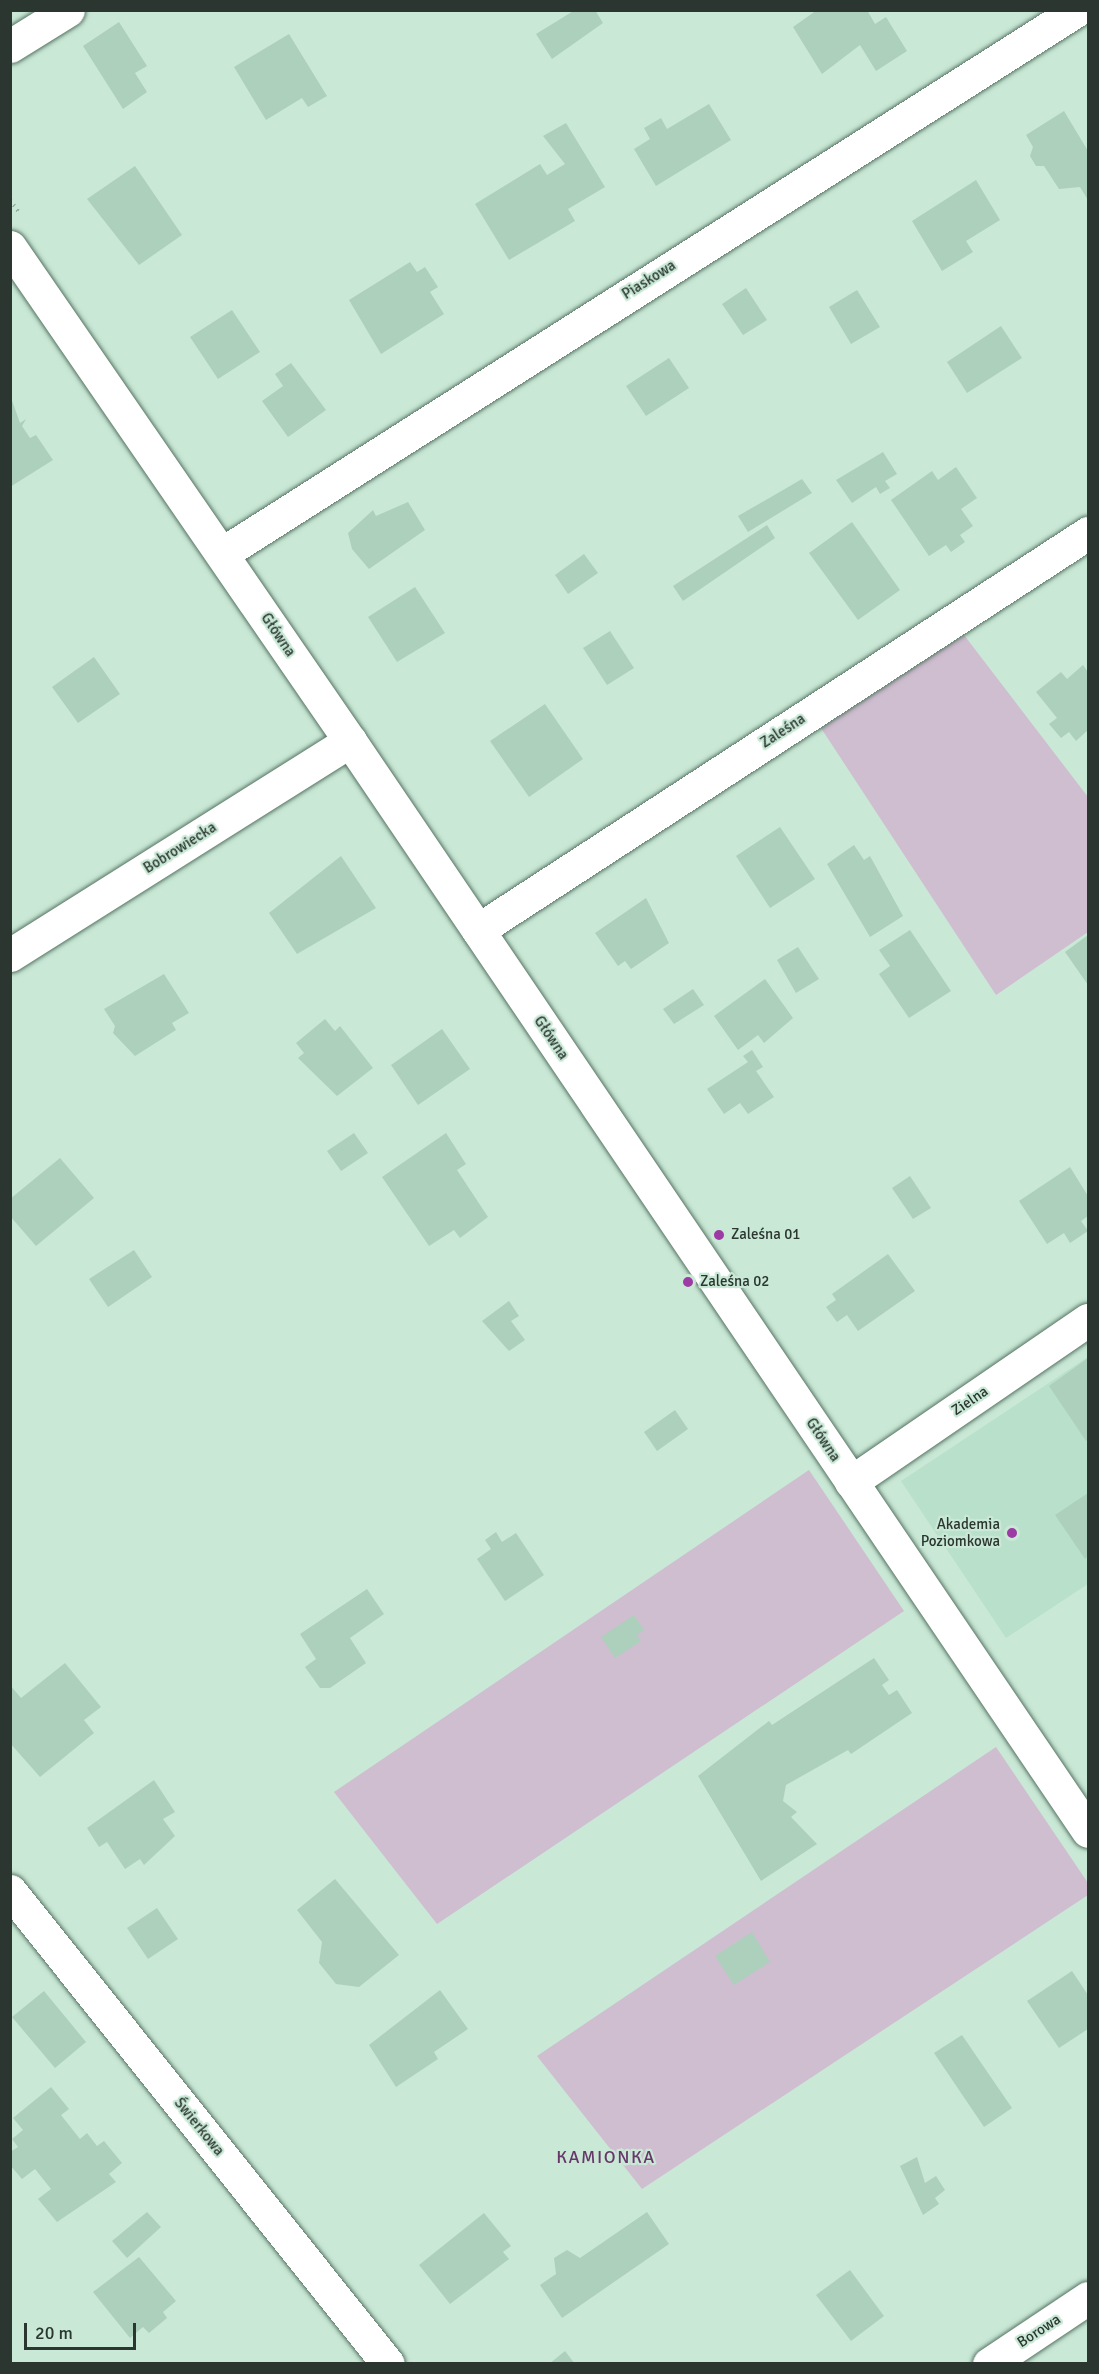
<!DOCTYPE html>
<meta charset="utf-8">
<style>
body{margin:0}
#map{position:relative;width:1099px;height:2374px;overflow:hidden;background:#c9e8d6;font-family:Signika,sans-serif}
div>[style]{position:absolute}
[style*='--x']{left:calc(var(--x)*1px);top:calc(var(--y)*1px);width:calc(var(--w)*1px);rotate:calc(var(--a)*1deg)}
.built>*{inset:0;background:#b9e0ca}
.green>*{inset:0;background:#cfbdd0}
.building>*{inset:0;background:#add0bc}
.path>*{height:4px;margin-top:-2px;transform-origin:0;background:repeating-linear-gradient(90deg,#98b1a2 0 1.5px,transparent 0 6px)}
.roads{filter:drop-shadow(0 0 2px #577363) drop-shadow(0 0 2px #577363)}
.minor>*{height:33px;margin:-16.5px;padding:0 16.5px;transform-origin:16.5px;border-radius:16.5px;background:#fff}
.tertiary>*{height:33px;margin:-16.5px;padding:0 16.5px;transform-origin:16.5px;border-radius:16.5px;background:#fff}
.dots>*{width:16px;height:16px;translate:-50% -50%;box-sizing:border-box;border:3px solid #c9e8d6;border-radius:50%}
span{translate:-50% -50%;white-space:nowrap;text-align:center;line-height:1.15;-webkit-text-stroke:4.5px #c9e8d6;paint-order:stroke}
.street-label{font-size:15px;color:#2a362f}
.poi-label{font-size:15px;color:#2a362f}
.left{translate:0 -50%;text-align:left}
.right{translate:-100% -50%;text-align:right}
.quarter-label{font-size:18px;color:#67376a;letter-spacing:1.5px}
.frame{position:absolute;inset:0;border:12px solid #2a362f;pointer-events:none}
.scale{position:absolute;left:24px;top:2323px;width:112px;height:27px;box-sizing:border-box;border:3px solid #2a362f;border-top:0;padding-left:8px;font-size:18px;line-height:21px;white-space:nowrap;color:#2a362f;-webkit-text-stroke:4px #c9e8d6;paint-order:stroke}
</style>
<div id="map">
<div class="built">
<div style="clip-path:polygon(1088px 1357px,1088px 1584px,1006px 1638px,901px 1481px)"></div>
</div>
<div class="green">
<div style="clip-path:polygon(964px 635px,1088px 797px,1088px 932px,996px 995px,821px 728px)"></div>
<div style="clip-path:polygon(809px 1470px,904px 1611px,437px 1924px,334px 1792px)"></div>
<div style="clip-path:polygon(996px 1747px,1088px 1883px,1088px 1895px,642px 2189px,537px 2056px)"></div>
</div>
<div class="building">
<div style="clip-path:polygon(575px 10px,595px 10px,603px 23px,552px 59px,536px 34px)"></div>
<div style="clip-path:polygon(817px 10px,867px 10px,875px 24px,886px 17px,907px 51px,876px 71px,860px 45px,822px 74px,793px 27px)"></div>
<div style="clip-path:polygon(119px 22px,147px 66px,135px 73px,147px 92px,123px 109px,83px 46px)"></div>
<div style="clip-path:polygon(289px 34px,327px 96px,308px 107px,302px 98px,266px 120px,234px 67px)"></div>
<div style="clip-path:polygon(709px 104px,731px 140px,656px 186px,634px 149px,650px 139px,644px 128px,661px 118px,667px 129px)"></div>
<div style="clip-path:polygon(1064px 111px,1088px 151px,1088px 200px,1080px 187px,1059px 189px,1044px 166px,1036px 166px,1030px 156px,1033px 147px,1026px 135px)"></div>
<div style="clip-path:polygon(566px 123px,605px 187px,568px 209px,575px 221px,509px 260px,475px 204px,540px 164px,547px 175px,565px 164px,543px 136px)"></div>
<div style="clip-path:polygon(135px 166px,182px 235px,139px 265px,87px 199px)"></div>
<div style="clip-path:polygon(976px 180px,1000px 220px,966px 241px,973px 252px,942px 271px,912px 221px)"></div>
<div style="clip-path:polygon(410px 262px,417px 272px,425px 267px,438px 287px,430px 292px,444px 314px,381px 354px,349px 300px)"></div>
<div style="clip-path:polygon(746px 288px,767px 320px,743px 335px,722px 304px)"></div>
<div style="clip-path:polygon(857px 290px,880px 327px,851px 344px,829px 307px)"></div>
<div style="clip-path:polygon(232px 310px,260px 352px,218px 379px,190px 337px)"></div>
<div style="clip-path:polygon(1001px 326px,1022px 358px,967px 393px,947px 362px)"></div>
<div style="clip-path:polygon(669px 358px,689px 388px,646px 416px,626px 386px)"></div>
<div style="clip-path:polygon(291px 363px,326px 410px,288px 437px,262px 401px,283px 386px,275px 374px)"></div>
<div style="clip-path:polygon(10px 395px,20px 423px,26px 419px,22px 426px,30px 438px,36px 435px,53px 460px,10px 487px)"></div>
<div style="clip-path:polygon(883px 452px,897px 474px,885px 481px,890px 488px,880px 494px,876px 487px,852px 503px,836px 480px)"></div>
<div style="clip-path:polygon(956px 467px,977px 498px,961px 509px,973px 526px,960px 535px,965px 542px,951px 552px,946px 545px,929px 556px,891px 500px,932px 471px,938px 480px)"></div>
<div style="clip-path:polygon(802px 479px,812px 493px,748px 532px,738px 516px)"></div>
<div style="clip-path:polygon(408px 502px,425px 530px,369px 569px,352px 549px,348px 533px,373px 510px,376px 516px)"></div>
<div style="clip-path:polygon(852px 522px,900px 590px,858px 620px,809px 553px)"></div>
<div style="clip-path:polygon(767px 525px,775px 538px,683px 601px,673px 586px)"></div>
<div style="clip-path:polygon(584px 554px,598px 573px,568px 594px,555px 575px)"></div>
<div style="clip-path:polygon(415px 587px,445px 633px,397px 662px,368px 617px)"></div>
<div style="clip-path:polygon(610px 631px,634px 668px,607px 685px,583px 648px)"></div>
<div style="clip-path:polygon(94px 657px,120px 694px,78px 723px,52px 687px)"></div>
<div style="clip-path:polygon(1083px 665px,1088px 672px,1088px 730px,1076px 741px,1069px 732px,1061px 738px,1049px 724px,1057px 718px,1036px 692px,1061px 672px,1067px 679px)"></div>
<div style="clip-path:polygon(545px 704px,583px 759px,529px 797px,490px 741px)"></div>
<div style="clip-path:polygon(780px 827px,815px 879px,770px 908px,736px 856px)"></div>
<div style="clip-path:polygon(854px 845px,864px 860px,870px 856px,903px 916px,870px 937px,827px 864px)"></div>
<div style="clip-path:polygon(341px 856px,376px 908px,297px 954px,269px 913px)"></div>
<div style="clip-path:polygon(646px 898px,669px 943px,631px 969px,625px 961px,618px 966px,595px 933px)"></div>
<div style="clip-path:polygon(910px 930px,951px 991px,909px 1018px,879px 974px,890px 966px,879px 950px)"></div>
<div style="clip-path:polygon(1088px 935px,1088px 985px,1065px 952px)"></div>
<div style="clip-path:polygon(798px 947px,819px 979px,796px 993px,777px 960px)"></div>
<div style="clip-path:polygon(164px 974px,189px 1013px,172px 1023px,176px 1030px,135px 1056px,113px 1033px,115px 1026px,104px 1009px)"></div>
<div style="clip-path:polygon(765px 979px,793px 1018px,764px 1043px,758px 1035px,738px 1050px,714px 1016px)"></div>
<div style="clip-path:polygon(693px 989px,704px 1005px,674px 1024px,663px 1009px)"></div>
<div style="clip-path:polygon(325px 1019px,335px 1031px,340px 1026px,373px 1068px,337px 1096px,298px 1058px,304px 1053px,296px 1043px)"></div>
<div style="clip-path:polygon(442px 1029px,470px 1069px,418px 1105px,391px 1065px)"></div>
<div style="clip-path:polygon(752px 1050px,763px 1067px,756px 1071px,774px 1097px,748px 1114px,740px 1103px,724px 1114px,707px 1089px,748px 1062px,743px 1056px)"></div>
<div style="clip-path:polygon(354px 1133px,368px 1153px,341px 1171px,327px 1151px)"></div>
<div style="clip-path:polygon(446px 1133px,466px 1164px,457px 1170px,488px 1217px,460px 1238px,454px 1230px,429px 1246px,382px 1177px)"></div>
<div style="clip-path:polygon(60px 1158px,94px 1198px,36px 1246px,10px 1216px,10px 1199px)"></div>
<div style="clip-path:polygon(1070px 1167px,1088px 1196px,1088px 1216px,1081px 1221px,1088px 1231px,1070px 1243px,1064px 1233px,1047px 1244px,1019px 1201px)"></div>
<div style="clip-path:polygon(910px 1176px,931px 1208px,913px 1219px,892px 1188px)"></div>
<div style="clip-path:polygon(134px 1250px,152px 1277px,108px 1307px,89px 1279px)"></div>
<div style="clip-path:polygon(888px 1254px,915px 1291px,858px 1331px,847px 1315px,837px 1322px,826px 1307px,836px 1300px,832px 1294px)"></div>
<div style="clip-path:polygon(509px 1301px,519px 1316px,511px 1321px,525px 1340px,509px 1351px,482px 1321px)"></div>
<div style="clip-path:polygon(1088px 1358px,1088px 1439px,1086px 1441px,1049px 1386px)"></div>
<div style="clip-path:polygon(675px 1410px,688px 1429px,657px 1451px,644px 1432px)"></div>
<div style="clip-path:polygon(1088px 1493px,1088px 1556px,1085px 1559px,1055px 1515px)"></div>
<div style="clip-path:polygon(496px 1532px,502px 1542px,516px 1533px,544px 1575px,505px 1601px,477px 1559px,491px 1549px,485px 1540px)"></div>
<div style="clip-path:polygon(367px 1589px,384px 1614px,350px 1638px,366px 1663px,330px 1688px,320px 1688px,305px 1667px,316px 1659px,300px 1634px)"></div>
<div style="clip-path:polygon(634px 1615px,644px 1630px,637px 1635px,641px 1641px,615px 1658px,601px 1637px)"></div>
<div style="clip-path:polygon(874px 1658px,889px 1680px,882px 1685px,889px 1695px,897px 1690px,912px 1713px,851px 1754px,848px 1750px,786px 1785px,783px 1801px,797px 1812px,791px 1817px,817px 1844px,761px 1881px,698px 1776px,769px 1721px,772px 1725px)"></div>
<div style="clip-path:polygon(65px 1663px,101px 1707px,84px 1720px,94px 1733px,40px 1777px,10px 1743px,10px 1685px,21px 1698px)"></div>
<div style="clip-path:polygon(154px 1780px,175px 1812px,163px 1819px,175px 1836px,144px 1865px,140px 1859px,125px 1869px,107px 1842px,99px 1847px,87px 1828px)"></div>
<div style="clip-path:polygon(335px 1879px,399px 1955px,359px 1987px,336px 1984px,319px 1963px,322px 1942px,297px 1910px)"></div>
<div style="clip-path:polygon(157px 1908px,178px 1939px,148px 1959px,127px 1928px)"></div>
<div style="clip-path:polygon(752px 1932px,770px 1962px,734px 1985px,715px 1956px)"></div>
<div style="clip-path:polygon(1072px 1971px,1088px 1995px,1088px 2029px,1059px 2048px,1027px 2001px)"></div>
<div style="clip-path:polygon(440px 1990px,468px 2029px,434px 2052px,438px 2059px,396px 2087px,369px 2045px)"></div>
<div style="clip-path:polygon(44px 1991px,86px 2042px,55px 2068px,12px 2017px)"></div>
<div style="clip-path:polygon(962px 2035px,1012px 2108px,984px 2127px,934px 2053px)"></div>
<div style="clip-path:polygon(51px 2087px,69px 2109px,61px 2115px,80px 2139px,87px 2133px,97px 2146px,104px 2141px,122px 2163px,109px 2174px,116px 2182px,57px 2222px,38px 2199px,51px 2189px,35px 2169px,22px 2179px,10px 2165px,10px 2152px,18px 2147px,12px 2139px,23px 2130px,13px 2118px)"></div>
<div style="clip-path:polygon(917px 2157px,925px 2183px,936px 2176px,945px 2190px,935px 2198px,939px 2204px,923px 2215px,900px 2166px)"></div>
<div style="clip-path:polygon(147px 2212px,161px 2227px,127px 2258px,112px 2241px)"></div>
<div style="clip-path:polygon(647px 2212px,669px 2244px,562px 2318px,540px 2285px,556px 2274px,554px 2258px,567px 2250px,580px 2258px)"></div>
<div style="clip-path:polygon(484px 2213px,511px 2246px,503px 2252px,509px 2259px,450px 2304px,419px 2265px)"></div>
<div style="clip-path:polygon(139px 2257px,176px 2301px,163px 2312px,167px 2318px,149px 2333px,143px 2327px,130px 2338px,93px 2292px)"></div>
<div style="clip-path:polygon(850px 2270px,884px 2316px,851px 2341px,816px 2295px)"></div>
<div style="clip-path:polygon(565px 2351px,575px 2364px,549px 2364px)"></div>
</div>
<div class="path">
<div style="--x:10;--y:200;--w:14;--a:54"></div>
</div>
<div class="roads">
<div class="minor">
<div style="--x:10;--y:46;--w:68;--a:-31.8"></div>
<div style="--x:10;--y:247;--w:600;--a:55.46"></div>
<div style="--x:223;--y:553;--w:1012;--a:-32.45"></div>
<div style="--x:478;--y:930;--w:728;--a:-33.06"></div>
<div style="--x:851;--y:1482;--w:287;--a:-34.4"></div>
<div style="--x:10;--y:1891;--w:605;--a:51.37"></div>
<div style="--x:989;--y:2364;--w:119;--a:-33.7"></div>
</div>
<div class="tertiary">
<div style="--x:10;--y:955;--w:402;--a:-32.2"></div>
<div style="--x:350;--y:741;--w:1316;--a:55.9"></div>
</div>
</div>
<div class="dots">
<div style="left:719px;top:1235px;background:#9c3ba3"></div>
<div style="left:688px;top:1282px;background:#9c3ba3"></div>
<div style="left:1012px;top:1533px;background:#9c3ba3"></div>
</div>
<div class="street-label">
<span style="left:649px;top:280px;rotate:-32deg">Piaskowa</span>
<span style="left:278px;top:635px;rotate:56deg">Główna</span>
<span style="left:783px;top:731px;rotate:-33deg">Zaleśna</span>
<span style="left:180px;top:848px;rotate:-32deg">Bobrowiecka</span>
<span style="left:551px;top:1038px;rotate:56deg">Główna</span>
<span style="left:970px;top:1401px;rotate:-34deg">Zielna</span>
<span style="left:823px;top:1440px;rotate:56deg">Główna</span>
<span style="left:199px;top:2127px;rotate:51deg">Świerkowa</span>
<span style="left:1039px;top:2331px;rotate:-33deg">Borowa</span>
</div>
<div class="poi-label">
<span class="left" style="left:731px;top:1235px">Zaleśna 01</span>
<span class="left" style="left:700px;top:1282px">Zaleśna 02</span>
<span class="right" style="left:1000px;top:1533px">Akademia<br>Poziomkowa</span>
</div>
<div class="quarter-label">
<span style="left:606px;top:2157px">KAMIONKA</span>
</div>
<div class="frame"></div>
<div class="scale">20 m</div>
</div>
